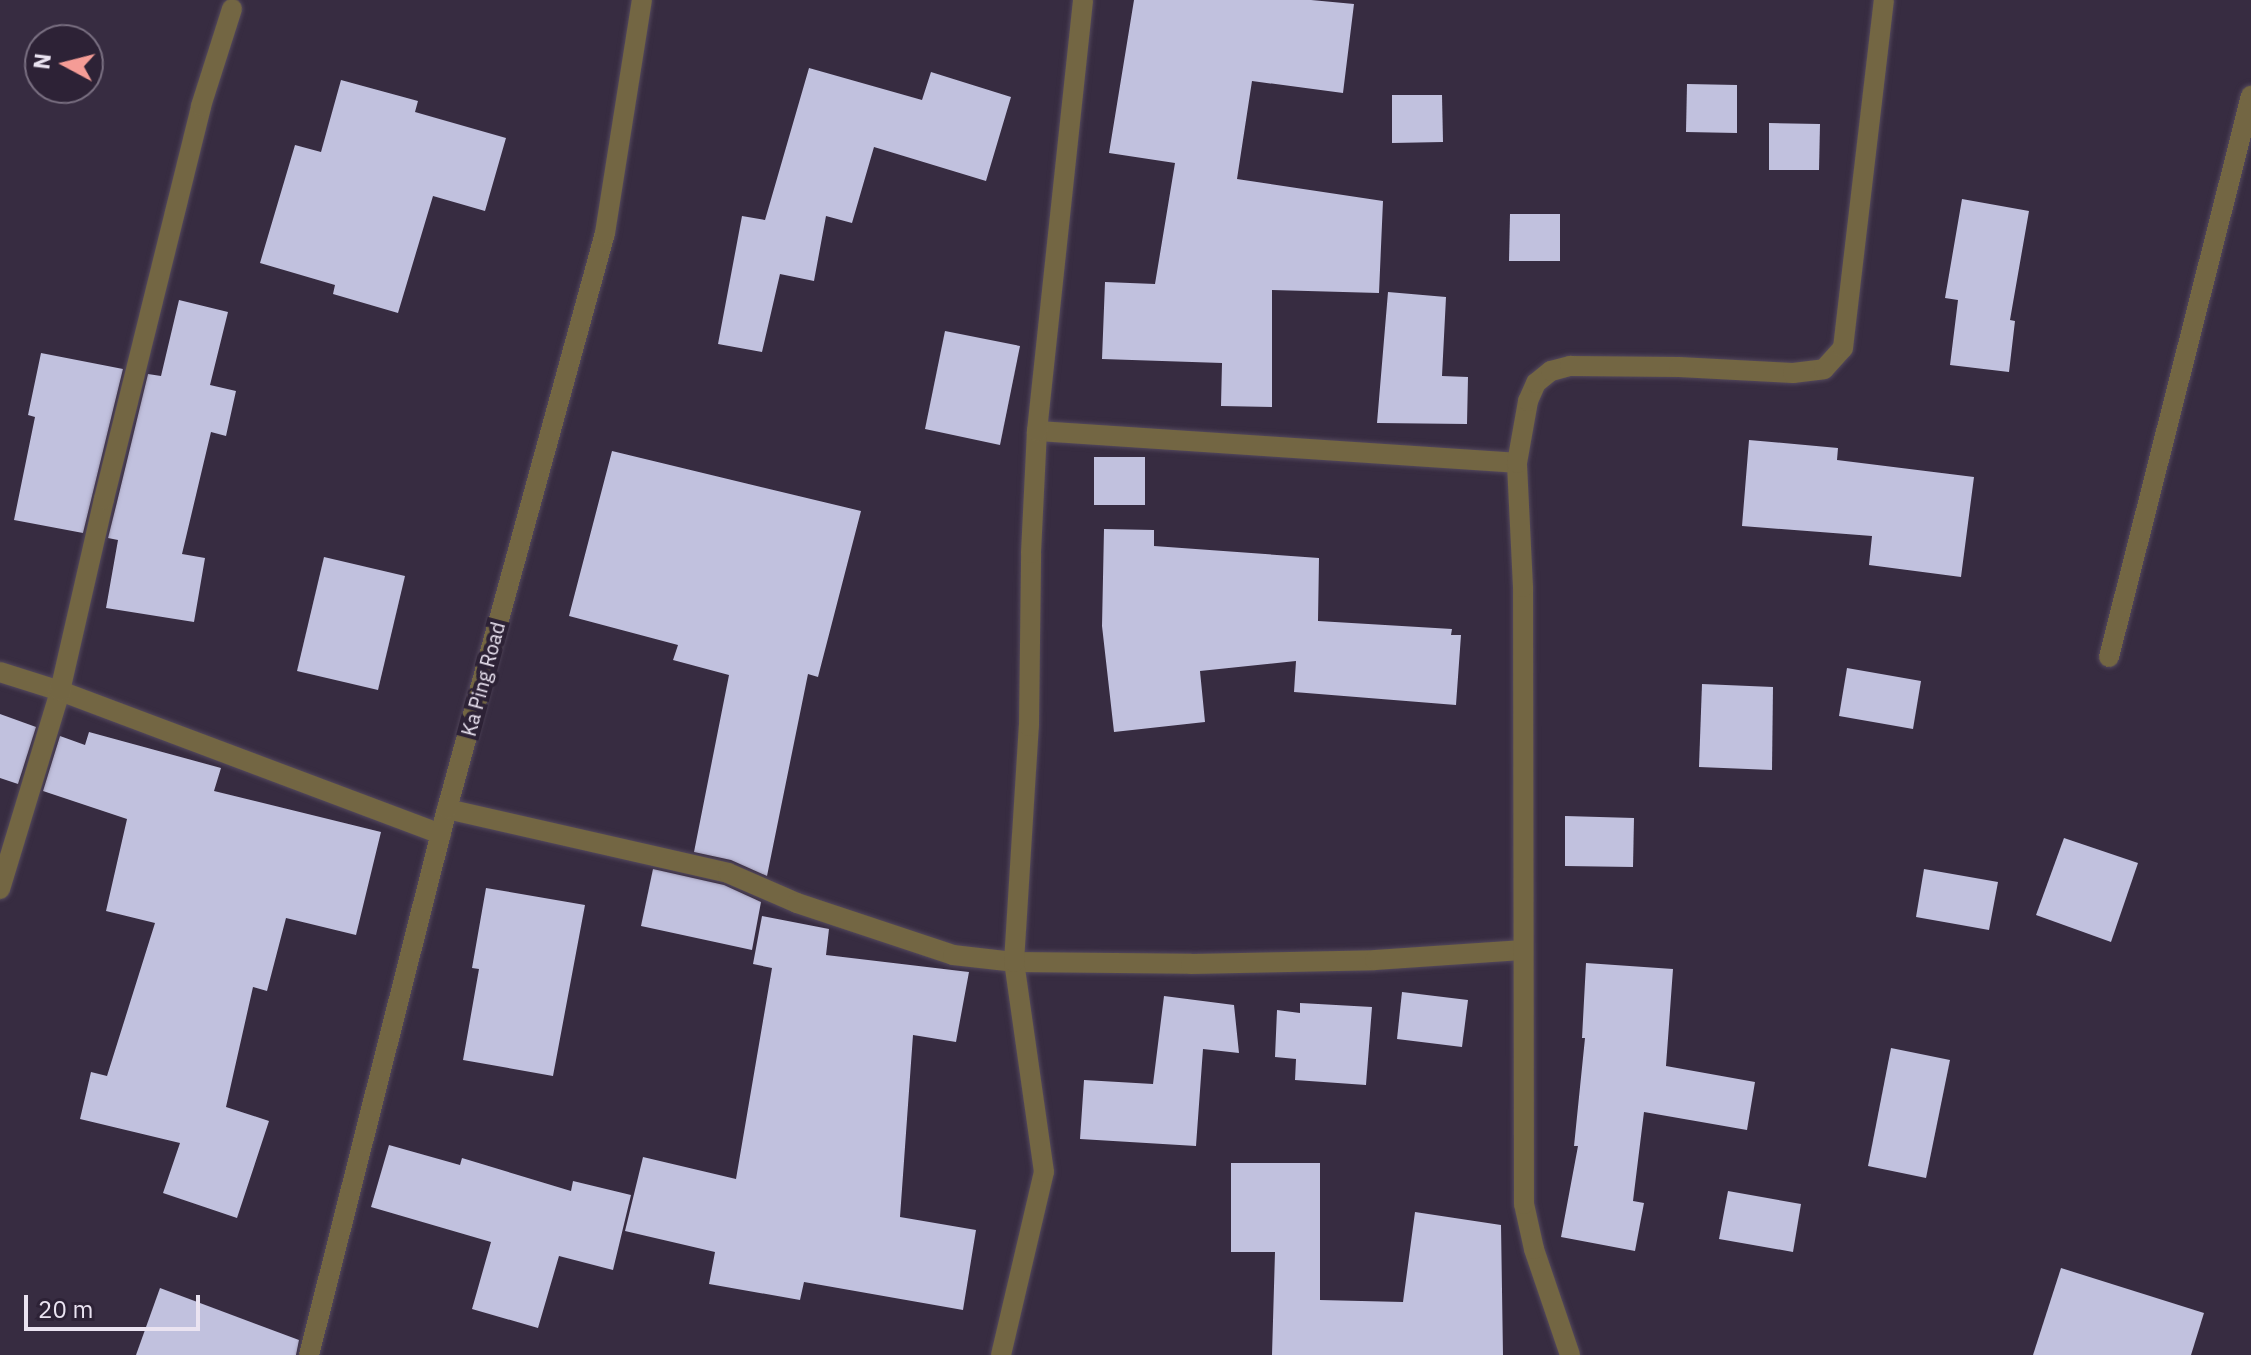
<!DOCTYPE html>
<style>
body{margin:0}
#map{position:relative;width:2251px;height:1355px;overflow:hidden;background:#372c41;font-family:"IBM Plex Sans",sans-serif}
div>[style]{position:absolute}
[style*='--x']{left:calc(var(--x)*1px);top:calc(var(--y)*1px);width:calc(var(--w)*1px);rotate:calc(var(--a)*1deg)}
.building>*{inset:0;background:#c1c1de}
.roads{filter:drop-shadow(0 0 2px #54495d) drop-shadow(0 0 2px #54495d)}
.minor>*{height:20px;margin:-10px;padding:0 10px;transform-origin:10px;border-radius:10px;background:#736643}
.tertiary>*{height:20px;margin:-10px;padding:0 10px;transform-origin:10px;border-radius:10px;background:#736643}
span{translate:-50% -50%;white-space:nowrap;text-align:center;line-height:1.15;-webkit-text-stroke:8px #2d2236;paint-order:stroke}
.street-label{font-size:20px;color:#eae3f1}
.north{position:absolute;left:24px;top:24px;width:80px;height:80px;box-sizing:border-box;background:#2d2236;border:2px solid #796f81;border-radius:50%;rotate:277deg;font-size:22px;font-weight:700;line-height:32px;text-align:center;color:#eae3f1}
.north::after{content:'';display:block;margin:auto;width:28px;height:36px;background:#f59c96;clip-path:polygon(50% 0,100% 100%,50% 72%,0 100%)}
.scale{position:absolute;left:24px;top:1295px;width:176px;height:36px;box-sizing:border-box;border:4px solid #eae3f1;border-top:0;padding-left:10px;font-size:24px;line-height:28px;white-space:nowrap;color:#eae3f1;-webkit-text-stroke:6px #2d2236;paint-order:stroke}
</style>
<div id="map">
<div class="building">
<div style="clip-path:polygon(1134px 0,1311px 0,1354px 4px,1343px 93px,1252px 81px,1237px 179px,1383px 201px,1379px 293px,1272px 290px,1272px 407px,1221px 406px,1222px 363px,1102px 359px,1105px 282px,1155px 284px,1175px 163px,1109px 153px)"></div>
<div style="clip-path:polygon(809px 68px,922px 100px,931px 72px,1011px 97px,986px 181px,874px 147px,852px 223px,826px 216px,814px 281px,780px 274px,762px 352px,718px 344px,742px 216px,765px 220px)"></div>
<div style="clip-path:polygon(341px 80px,418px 101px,415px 112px,506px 138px,485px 211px,433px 196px,398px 313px,333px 294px,335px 285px,260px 263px,295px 145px,321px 152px)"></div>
<div style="clip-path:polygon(1687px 84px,1737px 85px,1737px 133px,1686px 132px)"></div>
<div style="clip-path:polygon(1392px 95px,1442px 95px,1443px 142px,1392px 143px)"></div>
<div style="clip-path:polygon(1769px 123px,1820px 124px,1819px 170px,1769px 170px)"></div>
<div style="clip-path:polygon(1962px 199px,2029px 211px,2010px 320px,2015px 321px,2009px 372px,1950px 365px,1958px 300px,1945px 298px)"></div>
<div style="clip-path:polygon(1510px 214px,1560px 214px,1560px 261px,1509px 261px)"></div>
<div style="clip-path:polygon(1388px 292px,1446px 297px,1442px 376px,1468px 377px,1467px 424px,1377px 423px)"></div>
<div style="clip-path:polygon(179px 300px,228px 312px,210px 385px,236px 391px,226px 436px,211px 432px,182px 554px,205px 558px,194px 622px,106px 608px,118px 540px,108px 538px,117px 502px,148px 374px,161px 376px)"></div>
<div style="clip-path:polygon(945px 331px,1020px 346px,1000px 445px,925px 429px)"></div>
<div style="clip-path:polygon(41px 353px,123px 369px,83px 533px,14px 520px,35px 417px,28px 415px)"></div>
<div style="clip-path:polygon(1749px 440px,1838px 448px,1837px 460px,1974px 477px,1961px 577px,1869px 565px,1872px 536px,1742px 526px)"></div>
<div style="clip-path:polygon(612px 451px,861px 511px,818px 677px,808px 674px,767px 876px,731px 860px,694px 852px,729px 675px,673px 660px,678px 645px,569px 616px)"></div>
<div style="clip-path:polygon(1094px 457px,1145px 457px,1145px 505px,1094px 505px)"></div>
<div style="clip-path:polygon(1104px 529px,1154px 530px,1154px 546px,1319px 558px,1318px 621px,1452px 629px,1451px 635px,1461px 635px,1456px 705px,1294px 692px,1296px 661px,1200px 671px,1205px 722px,1114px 732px,1102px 626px)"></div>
<div style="clip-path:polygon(324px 557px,405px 576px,378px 690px,297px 671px)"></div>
<div style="clip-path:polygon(1847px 668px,1921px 681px,1913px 729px,1839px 716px)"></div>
<div style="clip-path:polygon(1702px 684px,1773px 687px,1772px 770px,1699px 767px)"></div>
<div style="clip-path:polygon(0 714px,36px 727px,18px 784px,0 778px)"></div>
<div style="clip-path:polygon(89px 732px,221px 768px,214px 791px,381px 832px,356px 935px,286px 918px,267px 991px,253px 987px,226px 1107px,269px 1121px,237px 1218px,163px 1193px,180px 1143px,80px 1119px,91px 1072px,107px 1076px,155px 923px,106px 911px,127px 819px,43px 791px,60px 736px,85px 745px)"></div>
<div style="clip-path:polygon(1565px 816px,1634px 818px,1633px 867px,1565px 866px)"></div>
<div style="clip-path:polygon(2064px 838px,2138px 863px,2111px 942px,2036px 915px)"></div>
<div style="clip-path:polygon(653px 869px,724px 885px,761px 902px,752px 950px,641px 926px)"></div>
<div style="clip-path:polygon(1924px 869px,1998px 882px,1989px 930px,1916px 917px)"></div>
<div style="clip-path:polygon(486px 888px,585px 905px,553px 1076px,463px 1060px,479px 969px,472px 968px)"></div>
<div style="clip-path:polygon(762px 916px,829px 929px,826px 955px,969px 972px,956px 1042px,913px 1035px,900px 1217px,976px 1230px,963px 1310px,804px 1282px,800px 1300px,709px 1284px,715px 1252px,625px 1231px,643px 1157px,736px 1179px,772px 968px,753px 964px)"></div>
<div style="clip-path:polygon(1586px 963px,1673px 969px,1666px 1066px,1755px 1082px,1747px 1130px,1644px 1112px,1633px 1201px,1644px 1203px,1635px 1251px,1561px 1237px,1578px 1146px,1574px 1146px,1585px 1038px,1582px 1038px)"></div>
<div style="clip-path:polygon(1402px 992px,1468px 1000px,1462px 1047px,1397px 1039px)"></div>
<div style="clip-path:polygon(1164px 996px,1234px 1005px,1239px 1053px,1203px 1049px,1196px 1146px,1080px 1139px,1084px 1080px,1153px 1084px)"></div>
<div style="clip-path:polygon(1300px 1003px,1372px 1007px,1366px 1085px,1295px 1080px,1296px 1059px,1275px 1057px,1277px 1010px,1300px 1013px)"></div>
<div style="clip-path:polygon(1891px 1048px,1950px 1060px,1926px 1178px,1868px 1166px)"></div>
<div style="clip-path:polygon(389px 1145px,460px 1165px,462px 1158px,571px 1191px,573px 1181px,631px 1195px,613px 1270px,559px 1256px,538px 1328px,472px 1309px,491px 1242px,371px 1207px)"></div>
<div style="clip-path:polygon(1231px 1163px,1320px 1163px,1320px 1300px,1403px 1302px,1415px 1212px,1501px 1225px,1503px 1355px,1272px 1355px,1275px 1252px,1231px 1252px)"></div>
<div style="clip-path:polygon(1728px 1191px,1801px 1204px,1793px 1252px,1719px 1239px)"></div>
<div style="clip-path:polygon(2061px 1268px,2204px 1313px,2191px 1355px,2033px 1355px)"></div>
<div style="clip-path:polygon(160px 1288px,299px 1340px,296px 1355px,136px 1355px)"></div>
</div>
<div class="roads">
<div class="minor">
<div style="--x:1037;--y:431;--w:481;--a:3.8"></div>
<div style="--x:2109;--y:657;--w:579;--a:-75.8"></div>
<div style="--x:0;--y:672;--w:63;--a:17.6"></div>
<div style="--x:60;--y:691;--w:407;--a:20.6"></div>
<div style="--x:447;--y:809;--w:288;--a:12.8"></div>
<div style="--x:728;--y:873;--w:75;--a:23.5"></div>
<div style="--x:797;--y:903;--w:164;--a:18.4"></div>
<div style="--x:953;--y:955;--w:61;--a:6.5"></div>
<div style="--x:1014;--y:962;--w:177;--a:0.6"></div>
<div style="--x:1191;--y:964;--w:184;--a:-1.2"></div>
<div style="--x:1375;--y:960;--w:147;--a:-3.9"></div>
<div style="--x:0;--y:889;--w:207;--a:-73.1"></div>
<div style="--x:60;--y:691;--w:197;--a:-77.1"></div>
<div style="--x:104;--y:499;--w:405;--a:-76.1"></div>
<div style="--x:201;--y:106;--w:102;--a:-72.3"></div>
<div style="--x:1001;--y:1355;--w:188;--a:-76.8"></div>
<div style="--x:1044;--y:1172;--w:212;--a:-98.1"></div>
<div style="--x:1014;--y:962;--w:236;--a:-86.4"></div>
<div style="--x:1029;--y:726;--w:173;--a:-89.3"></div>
<div style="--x:1031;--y:553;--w:122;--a:-87.2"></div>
<div style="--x:1037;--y:431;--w:433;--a:-83.9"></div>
<div style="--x:1570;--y:1355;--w:112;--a:-108.8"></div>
<div style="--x:1534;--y:1249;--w:46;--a:-102.5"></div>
<div style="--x:1524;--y:1204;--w:617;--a:-90.09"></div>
<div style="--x:1523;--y:587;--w:124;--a:-92.8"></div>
<div style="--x:1517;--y:463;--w:63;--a:-79.9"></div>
<div style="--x:1528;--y:401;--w:20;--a:-66"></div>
<div style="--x:1536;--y:383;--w:19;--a:-39"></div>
<div style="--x:1551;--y:371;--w:20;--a:-15"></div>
<div style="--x:1570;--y:366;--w:109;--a:0.5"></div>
<div style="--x:1679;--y:367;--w:114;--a:3"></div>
<div style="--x:1793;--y:373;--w:31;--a:-7"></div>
<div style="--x:1824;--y:369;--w:28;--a:-48"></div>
<div style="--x:1843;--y:348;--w:350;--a:-83.3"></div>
</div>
<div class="tertiary">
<div style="--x:309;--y:1355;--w:563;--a:-75.82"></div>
<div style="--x:447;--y:809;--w:597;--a:-74.66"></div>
<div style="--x:605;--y:233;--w:236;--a:-81"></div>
</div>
</div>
<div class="street-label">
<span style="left:483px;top:679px;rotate:-75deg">Ka Ping Road</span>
</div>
<div class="north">N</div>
<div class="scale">20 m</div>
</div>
